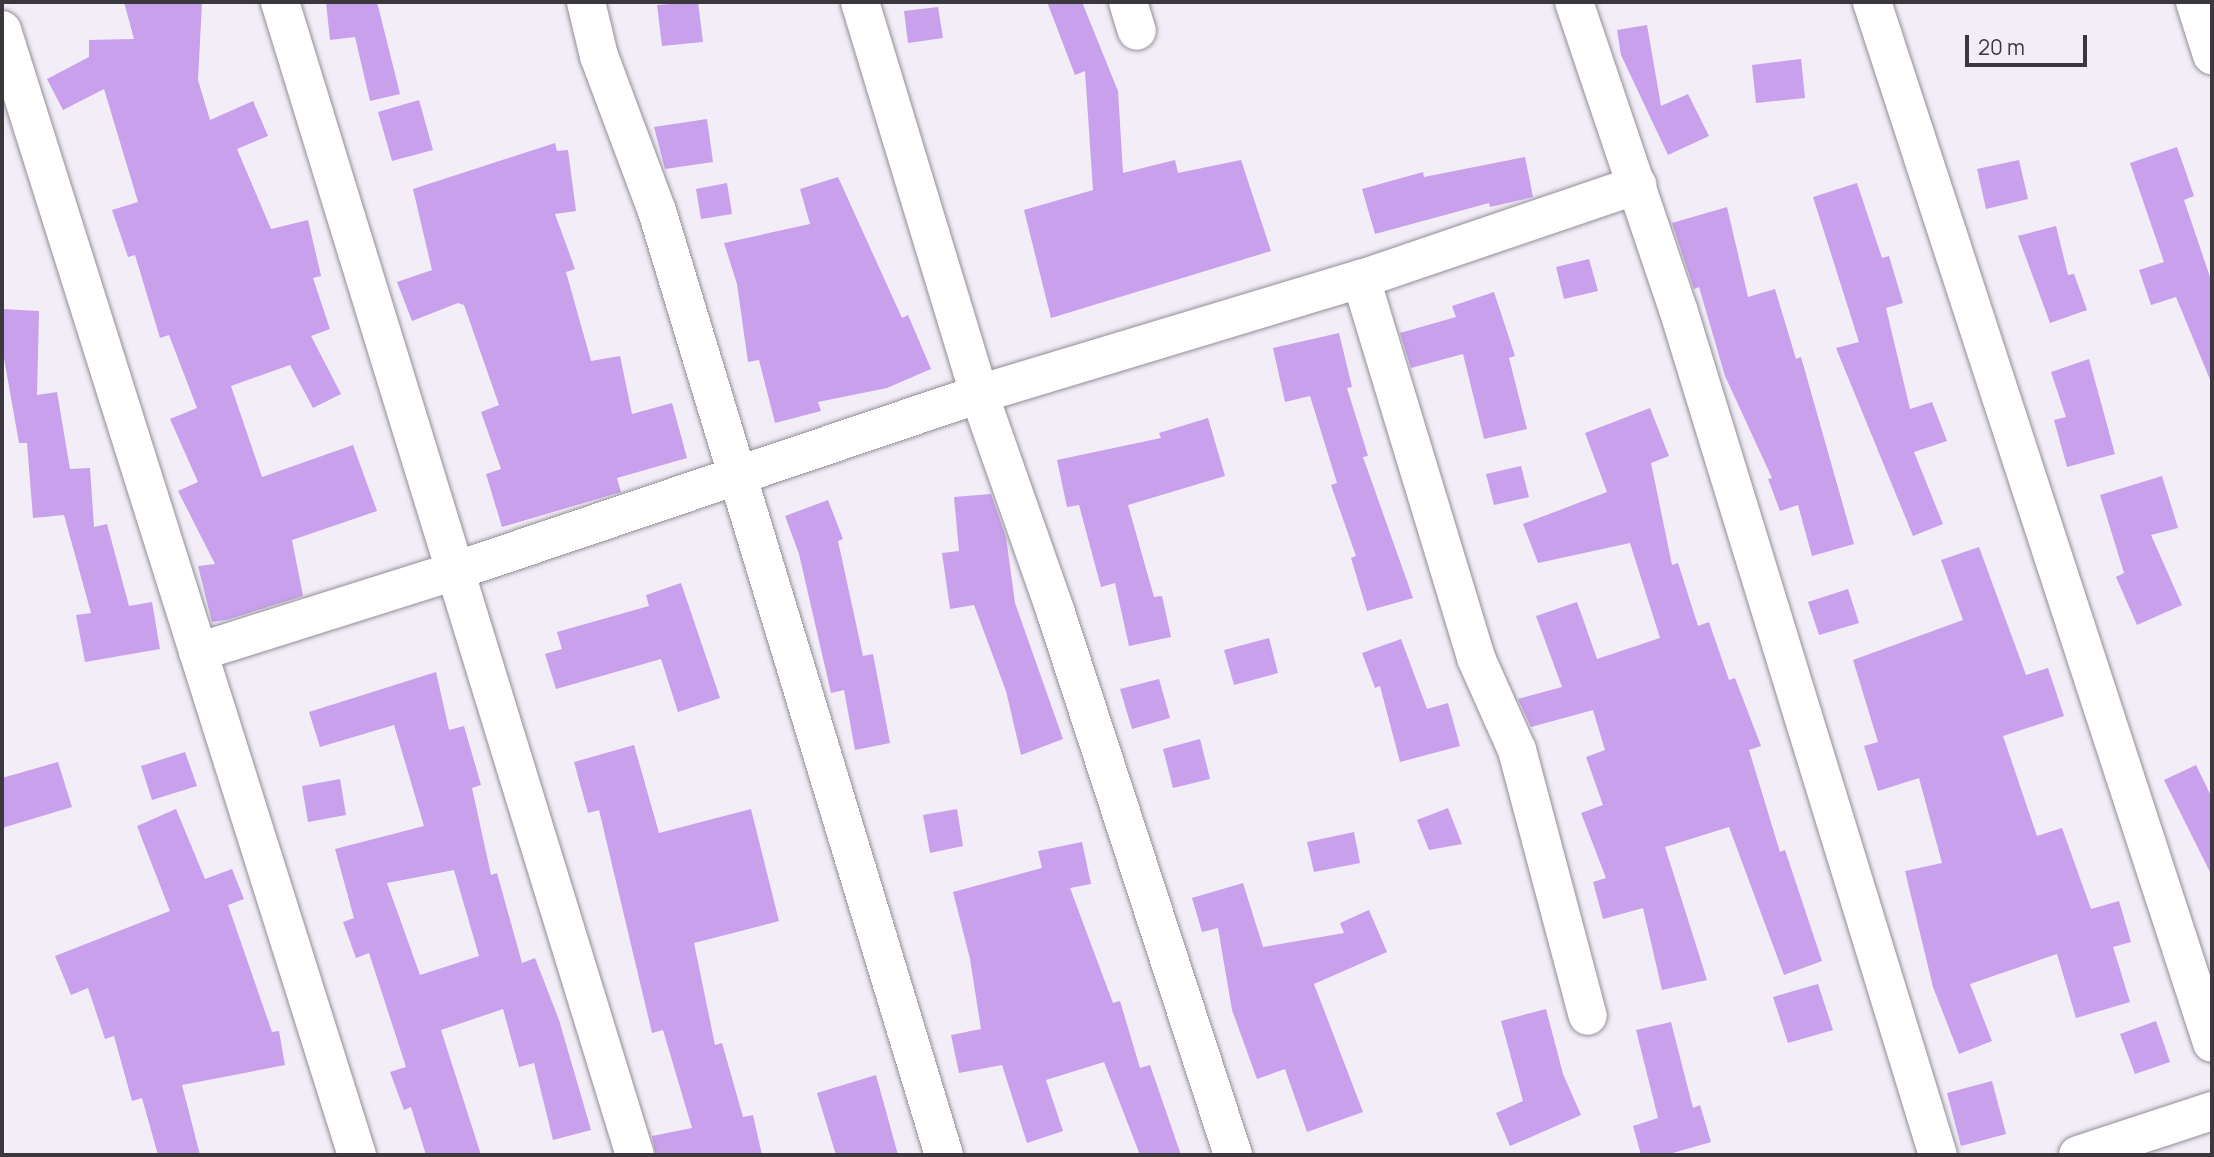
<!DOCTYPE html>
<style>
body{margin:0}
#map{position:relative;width:2214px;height:1157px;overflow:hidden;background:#f2edf7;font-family:Manrope,sans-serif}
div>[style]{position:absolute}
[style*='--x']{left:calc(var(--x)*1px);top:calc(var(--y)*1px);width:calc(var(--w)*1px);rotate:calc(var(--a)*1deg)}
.building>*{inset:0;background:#c8a0ec}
.roads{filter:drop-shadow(0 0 2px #938e97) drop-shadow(0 0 2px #938e97)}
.street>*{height:38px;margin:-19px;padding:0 19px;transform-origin:19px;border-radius:19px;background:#fff}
span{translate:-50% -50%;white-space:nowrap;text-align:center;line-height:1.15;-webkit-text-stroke:5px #f2edf7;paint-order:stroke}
.frame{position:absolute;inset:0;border:4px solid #3a383c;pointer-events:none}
.scale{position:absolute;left:1965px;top:35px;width:122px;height:32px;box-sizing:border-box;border:4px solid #3a383c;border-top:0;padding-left:9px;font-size:21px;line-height:24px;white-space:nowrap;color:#3a383c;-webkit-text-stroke:5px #f2edf7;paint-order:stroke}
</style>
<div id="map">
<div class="building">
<div style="clip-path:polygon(124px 2px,202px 2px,198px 80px,210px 120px,253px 101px,268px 136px,237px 149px,271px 229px,308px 220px,321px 276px,313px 278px,330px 329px,311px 336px,341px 394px,313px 408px,290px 365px,231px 386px,262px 477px,353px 445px,377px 511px,292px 540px,303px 596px,226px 620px,212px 622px,198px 566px,215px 564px,178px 491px,198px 482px,170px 419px,197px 408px,169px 335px,160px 338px,135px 255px,128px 257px,112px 210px,138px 202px,104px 89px,63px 110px,47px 79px,89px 57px,89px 40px,134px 39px)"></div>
<div style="clip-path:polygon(326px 2px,377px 2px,400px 94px,370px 101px,355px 37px,330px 40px)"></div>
<div style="clip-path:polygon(698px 2px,703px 42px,662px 46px,657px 5px)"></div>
<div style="clip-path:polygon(1047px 2px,1082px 2px,1118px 91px,1123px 173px,1175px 160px,1178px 173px,1241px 160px,1271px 251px,1051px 318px,1024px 210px,1093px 190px,1085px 71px,1075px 75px)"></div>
<div style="clip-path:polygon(938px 7px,943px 38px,908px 43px,904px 11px)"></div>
<div style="clip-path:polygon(1647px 25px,1661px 106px,1688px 94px,1709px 136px,1668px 155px,1621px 55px,1617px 30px)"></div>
<div style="clip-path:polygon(1801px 59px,1805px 98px,1756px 103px,1752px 65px)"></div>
<div style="clip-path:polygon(419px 100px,433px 150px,392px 161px,378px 112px)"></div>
<div style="clip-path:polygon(707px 119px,713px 162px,665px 169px,654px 127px)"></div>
<div style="clip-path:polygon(555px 143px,557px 151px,568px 150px,576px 211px,555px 214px,575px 269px,566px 272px,591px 361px,620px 356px,632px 414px,672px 403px,687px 458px,617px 478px,621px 492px,502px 527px,486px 474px,501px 469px,481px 412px,499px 405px,464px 305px,458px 303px,412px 321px,397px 282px,432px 270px,413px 189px)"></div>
<div style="clip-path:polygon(2177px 147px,2194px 196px,2184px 200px,2212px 283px,2211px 382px,2176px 297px,2151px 305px,2139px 270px,2164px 262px,2130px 163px)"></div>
<div style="clip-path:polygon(1525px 157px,1533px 197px,1490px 207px,1489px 203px,1375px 234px,1362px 189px,1423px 172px,1424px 177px)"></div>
<div style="clip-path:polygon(2019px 160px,2028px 199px,1986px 209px,1977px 169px)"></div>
<div style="clip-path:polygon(838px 177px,902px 318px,908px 315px,931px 369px,887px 388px,818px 402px,821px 411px,775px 423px,759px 360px,748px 362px,737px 284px,724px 243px,810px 224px,800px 189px)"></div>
<div style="clip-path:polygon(727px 183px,732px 214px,701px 219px,696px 189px)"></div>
<div style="clip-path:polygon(1857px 183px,1882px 258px,1889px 256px,1903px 303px,1886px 308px,1910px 409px,1932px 402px,1947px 441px,1914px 452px,1943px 524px,1913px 536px,1836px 348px,1859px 342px,1813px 197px)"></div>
<div style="clip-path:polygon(1727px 207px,1748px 297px,1775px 289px,1796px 359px,1801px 357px,1854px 544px,1812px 556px,1798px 505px,1780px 511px,1768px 479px,1772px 478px,1725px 376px,1699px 287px,1694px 289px,1672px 223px)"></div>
<div style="clip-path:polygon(2056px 226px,2068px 275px,2074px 274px,2087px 310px,2050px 323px,2018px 236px)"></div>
<div style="clip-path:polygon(1589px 259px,1598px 291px,1564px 299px,1556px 267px)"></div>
<div style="clip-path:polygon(1494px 292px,1515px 356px,1509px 358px,1527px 429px,1484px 439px,1463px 354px,1411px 368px,1400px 333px,1456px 317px,1452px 306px)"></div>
<div style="clip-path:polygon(2px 309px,39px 311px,37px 395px,57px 392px,70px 469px,90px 468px,94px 527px,107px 524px,129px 606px,152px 602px,160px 649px,85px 662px,76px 615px,91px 613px,64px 515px,33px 518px,27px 443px,19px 443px,2px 347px)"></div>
<div style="clip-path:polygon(1339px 333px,1352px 387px,1347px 388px,1368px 456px,1363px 457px,1413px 598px,1367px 611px,1351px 558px,1356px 556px,1331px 485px,1337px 483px,1310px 396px,1285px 402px,1273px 348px)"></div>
<div style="clip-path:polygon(2089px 359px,2115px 454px,2067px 467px,2054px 420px,2066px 417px,2051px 372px)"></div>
<div style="clip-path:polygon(1650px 408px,1669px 456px,1651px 463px,1672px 565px,1678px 563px,1698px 626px,1709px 622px,1729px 680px,1735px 678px,1761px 746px,1749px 750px,1780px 852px,1785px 850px,1822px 961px,1784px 975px,1729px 827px,1665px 847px,1707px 980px,1662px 990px,1643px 908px,1603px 919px,1593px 882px,1606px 878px,1581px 813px,1603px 805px,1586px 757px,1605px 750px,1593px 710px,1531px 727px,1518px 699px,1562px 687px,1536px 616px,1577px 602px,1597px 659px,1660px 638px,1630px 543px,1538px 563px,1523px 524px,1607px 492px,1585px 433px)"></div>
<div style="clip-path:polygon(1208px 418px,1225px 476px,1128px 505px,1154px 597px,1162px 596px,1171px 637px,1129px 646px,1115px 583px,1101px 587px,1079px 505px,1067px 507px,1057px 460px,1161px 438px,1159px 433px)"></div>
<div style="clip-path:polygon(1521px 466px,1529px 497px,1494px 505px,1486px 474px)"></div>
<div style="clip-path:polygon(2162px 476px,2178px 528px,2151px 535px,2182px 605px,2137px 625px,2116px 577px,2124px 573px,2100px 495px)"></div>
<div style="clip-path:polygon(991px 494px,1006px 537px,1015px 603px,1063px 739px,1021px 755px,1006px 691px,974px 605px,950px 609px,942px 553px,959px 551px,954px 497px)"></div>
<div style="clip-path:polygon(828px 500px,843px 539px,838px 541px,863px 656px,873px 654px,890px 743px,855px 750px,844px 690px,831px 693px,799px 554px,785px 516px)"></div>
<div style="clip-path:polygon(1979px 547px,2026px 675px,2048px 668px,2064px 716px,2003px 736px,2037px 836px,2062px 828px,2091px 909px,2119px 901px,2131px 942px,2113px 947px,2130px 1002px,2076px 1018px,2057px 954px,1970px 984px,1992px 1041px,1959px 1054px,1933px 987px,1905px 871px,1942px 863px,1919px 778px,1878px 791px,1864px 746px,1878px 742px,1853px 660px,1963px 620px,1941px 560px)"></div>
<div style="clip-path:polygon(681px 583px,720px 698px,678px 712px,661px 659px,556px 689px,545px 654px,562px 649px,557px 632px,649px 606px,646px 595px)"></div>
<div style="clip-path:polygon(1848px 589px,1859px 623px,1819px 635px,1808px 602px)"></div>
<div style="clip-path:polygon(1269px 638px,1278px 673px,1234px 685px,1224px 650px)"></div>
<div style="clip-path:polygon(1401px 639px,1427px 709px,1448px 703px,1460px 746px,1400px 762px,1380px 686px,1375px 688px,1362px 653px)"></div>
<div style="clip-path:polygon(evenodd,436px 672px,449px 730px,464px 726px,481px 785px,472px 788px,491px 875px,497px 873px,522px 963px,535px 958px,559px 1020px,591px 1130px,553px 1140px,534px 1063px,519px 1067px,503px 1009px,441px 1030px,481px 1155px,426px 1155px,411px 1107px,404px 1110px,390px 1072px,406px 1067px,369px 953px,356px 958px,343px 922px,354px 918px,335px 849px,424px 826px,394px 725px,320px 747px,309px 712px,436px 672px,454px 870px,479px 956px,420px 975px,387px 883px,454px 870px)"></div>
<div style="clip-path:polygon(1159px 679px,1170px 718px,1132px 729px,1120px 689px)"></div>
<div style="clip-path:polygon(1200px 739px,1210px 779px,1173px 788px,1163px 749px)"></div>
<div style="clip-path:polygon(634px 745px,659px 833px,751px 809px,779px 921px,694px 943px,715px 1045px,722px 1043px,743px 1117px,753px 1115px,762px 1155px,656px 1155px,652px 1136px,692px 1128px,663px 1030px,652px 1033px,599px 810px,588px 813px,574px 762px)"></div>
<div style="clip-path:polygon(185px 752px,197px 786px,152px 800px,141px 766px)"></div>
<div style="clip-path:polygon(58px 762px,72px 807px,2px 828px,2px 778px)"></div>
<div style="clip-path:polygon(2196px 765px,2212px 798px,2212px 876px,2164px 780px)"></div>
<div style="clip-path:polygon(340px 779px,346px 815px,308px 822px,302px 786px)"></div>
<div style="clip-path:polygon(1448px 808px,1462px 844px,1429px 850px,1417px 820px)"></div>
<div style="clip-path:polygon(176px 809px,205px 879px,232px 869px,244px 899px,228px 905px,272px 1032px,279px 1031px,285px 1065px,182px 1085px,200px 1155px,158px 1155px,142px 1098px,132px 1101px,114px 1036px,105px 1039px,88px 988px,71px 995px,55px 956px,170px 911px,137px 826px)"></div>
<div style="clip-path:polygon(957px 809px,963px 846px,930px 853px,923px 815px)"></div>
<div style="clip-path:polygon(1354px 832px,1360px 863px,1314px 872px,1307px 842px)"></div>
<div style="clip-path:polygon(1082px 842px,1091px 884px,1070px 888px,1113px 1003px,1120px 1001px,1140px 1068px,1150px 1065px,1181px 1155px,1140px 1155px,1104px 1062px,1046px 1080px,1063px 1131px,1027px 1143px,1002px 1065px,959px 1073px,951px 1035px,981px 1029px,970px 959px,953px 892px,1042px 868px,1038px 851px)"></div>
<div style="clip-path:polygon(1243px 883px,1263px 947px,1344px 933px,1340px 923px,1369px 910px,1387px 952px,1314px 984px,1363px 1112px,1307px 1132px,1285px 1069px,1257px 1079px,1232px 1010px,1218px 928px,1202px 932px,1192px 898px)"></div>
<div style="clip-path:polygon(1818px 984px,1833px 1030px,1788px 1043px,1773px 997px)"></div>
<div style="clip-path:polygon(1546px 1009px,1563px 1074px,1581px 1115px,1510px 1146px,1496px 1113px,1523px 1101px,1501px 1021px)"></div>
<div style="clip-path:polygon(2156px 1021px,2170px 1062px,2135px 1074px,2120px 1034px)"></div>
<div style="clip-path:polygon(1671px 1022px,1693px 1108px,1700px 1105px,1711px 1142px,1666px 1155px,1641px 1155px,1633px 1126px,1658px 1118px,1636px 1030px)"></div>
<div style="clip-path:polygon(876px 1075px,898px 1155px,836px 1155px,817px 1093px)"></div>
<div style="clip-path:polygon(1992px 1081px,2006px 1134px,1961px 1146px,1947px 1093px)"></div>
</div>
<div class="roads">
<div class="street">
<div style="--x:280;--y:2;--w:1206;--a:72.89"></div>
<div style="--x:586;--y:2;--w:56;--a:76.5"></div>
<div style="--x:599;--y:56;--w:165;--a:69.5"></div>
<div style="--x:657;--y:211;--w:987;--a:73.09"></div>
<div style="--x:860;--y:2;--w:410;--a:73.1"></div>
<div style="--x:979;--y:394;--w:232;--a:70.6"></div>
<div style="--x:1056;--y:613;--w:570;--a:71.91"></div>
<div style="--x:1128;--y:2;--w:30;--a:73"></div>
<div style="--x:1574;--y:2;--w:324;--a:71.3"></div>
<div style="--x:1678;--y:309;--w:885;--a:72.92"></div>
<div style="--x:1872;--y:2;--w:1095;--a:71.91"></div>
<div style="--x:2195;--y:2;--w:56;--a:72.2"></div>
<div style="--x:2;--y:30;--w:1180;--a:72.49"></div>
<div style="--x:1361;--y:279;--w:396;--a:73.1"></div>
<div style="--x:1476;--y:658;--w:101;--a:66"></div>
<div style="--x:1517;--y:750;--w:275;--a:75.1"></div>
<div style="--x:198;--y:652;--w:269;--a:-17.5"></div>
<div style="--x:455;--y:571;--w:553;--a:-18.66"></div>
<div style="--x:979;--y:394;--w:399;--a:-16.8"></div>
<div style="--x:1361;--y:279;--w:292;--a:-18.8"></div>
<div style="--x:2078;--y:1155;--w:141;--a:-18.2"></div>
</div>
</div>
<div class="frame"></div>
<div class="scale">20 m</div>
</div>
